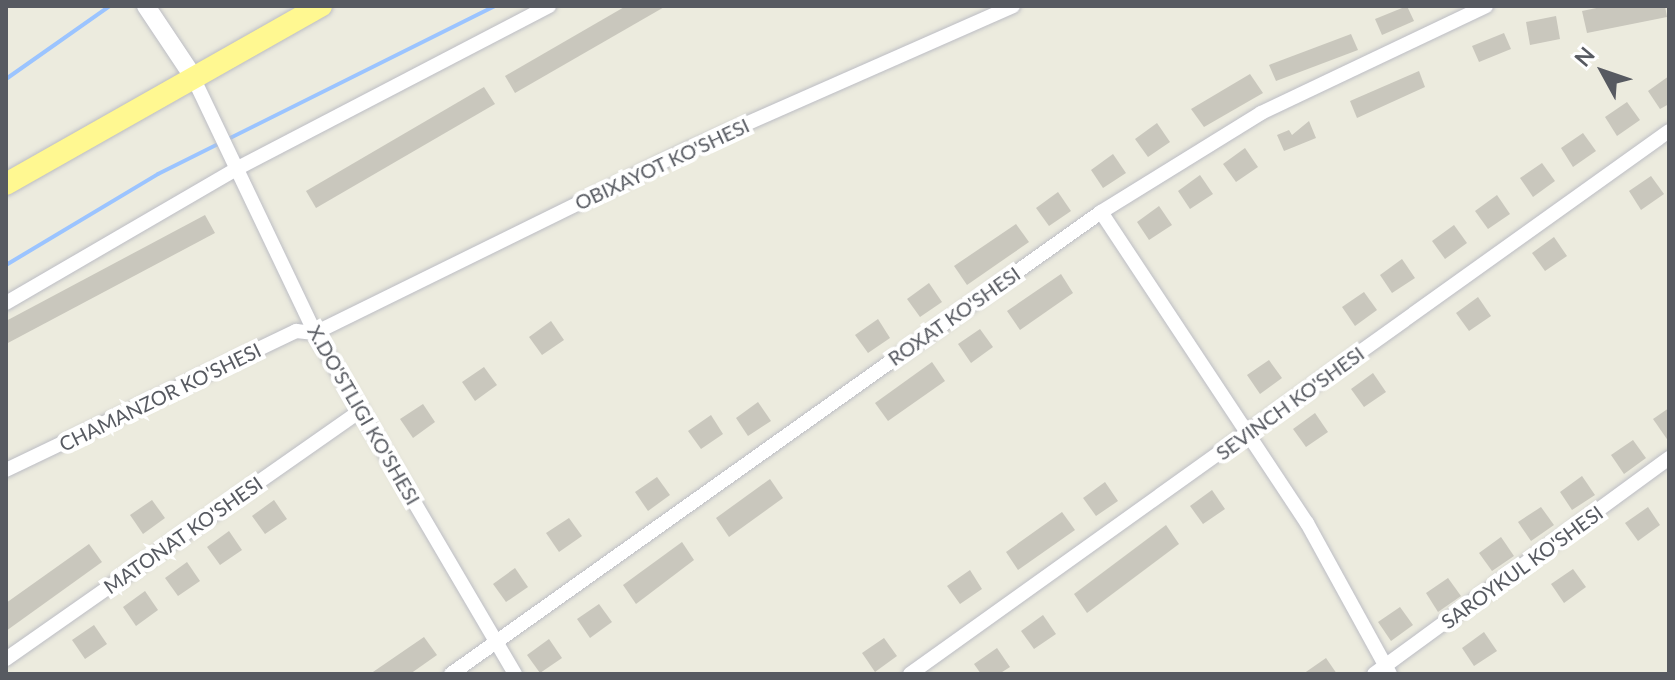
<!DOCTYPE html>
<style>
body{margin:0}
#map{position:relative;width:1675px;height:680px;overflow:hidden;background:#ecebde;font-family:Lato,sans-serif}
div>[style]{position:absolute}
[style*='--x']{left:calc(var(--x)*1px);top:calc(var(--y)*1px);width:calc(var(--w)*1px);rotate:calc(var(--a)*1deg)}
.stream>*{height:4px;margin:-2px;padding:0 2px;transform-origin:2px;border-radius:2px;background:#9bc4ff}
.building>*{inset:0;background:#c9c7bd}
.roads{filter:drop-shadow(0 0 2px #bcbdc4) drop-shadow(0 0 2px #bcbdc4)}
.minor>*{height:14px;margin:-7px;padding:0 7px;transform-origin:7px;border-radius:7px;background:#fff}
.tertiary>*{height:18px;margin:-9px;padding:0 9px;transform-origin:9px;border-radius:9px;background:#fff}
.trunk>*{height:22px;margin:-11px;padding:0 11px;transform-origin:11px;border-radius:11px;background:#fff891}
span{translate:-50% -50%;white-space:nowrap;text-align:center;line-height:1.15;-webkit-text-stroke:8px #fff;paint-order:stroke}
.street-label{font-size:20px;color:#575a61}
.frame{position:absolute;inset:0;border:8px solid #575a61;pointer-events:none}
.north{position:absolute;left:1563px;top:32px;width:80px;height:80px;-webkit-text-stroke:6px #fff;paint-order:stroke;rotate:310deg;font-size:22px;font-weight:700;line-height:32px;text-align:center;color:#575a61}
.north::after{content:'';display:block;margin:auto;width:28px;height:36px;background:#575a61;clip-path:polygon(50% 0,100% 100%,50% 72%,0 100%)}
</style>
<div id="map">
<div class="stream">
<div style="--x:6;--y:79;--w:127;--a:-35.1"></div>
<div style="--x:6;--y:265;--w:177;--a:-30.9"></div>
<div style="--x:158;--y:174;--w:377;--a:-26.5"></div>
</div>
<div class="building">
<div style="clip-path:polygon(626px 6px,666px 6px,515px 93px,505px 76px)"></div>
<div style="clip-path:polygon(1407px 6px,1414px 21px,1382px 35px,1375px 19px)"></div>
<div style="clip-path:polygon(1606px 6px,1665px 6px,1667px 17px,1587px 33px,1582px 11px)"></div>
<div style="clip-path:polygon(1556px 16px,1560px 39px,1530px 45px,1526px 22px)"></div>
<div style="clip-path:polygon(1504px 33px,1511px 49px,1479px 62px,1472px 46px)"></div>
<div style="clip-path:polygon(1351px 34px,1358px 50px,1276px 81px,1269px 65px)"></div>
<div style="clip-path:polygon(1419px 71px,1425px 87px,1357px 118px,1350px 101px)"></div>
<div style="clip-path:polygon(1250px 74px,1263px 93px,1204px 127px,1191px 109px)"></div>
<div style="clip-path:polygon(1669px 76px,1669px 104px,1660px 109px,1648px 91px)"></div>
<div style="clip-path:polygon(484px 87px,495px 104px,316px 208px,306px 191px)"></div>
<div style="clip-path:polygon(1627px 102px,1640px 120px,1617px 136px,1605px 117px)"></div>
<div style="clip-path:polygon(1309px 121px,1316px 138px,1284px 151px,1277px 135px,1289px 130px,1292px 135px)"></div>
<div style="clip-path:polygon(1157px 123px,1170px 142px,1148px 157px,1135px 139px)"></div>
<div style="clip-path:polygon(1583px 133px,1596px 151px,1573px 167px,1561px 148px)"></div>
<div style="clip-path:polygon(1245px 148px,1258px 167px,1236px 182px,1223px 164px)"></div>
<div style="clip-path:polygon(1113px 154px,1126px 173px,1103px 188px,1091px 170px)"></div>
<div style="clip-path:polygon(1542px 163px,1555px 181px,1533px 197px,1520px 178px)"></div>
<div style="clip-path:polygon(1200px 175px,1213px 194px,1190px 209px,1178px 191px)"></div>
<div style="clip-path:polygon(1651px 176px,1664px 194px,1641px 210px,1629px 191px)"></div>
<div style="clip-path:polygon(1058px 192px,1071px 211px,1049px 226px,1036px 208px)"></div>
<div style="clip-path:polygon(1497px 195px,1510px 214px,1488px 229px,1475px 211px)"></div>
<div style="clip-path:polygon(1159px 206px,1172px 225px,1149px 240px,1137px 222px)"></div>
<div style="clip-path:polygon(205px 215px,215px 233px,6px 344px,6px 321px)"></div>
<div style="clip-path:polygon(1016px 224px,1029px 242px,967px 285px,954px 266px)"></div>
<div style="clip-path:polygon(1454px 225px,1467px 243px,1445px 259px,1432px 241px)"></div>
<div style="clip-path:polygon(1554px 237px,1567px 256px,1545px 271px,1532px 253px)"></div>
<div style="clip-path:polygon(1402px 259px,1415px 278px,1392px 293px,1380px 275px)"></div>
<div style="clip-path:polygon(1061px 274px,1073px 293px,1020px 330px,1007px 311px)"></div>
<div style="clip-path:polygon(929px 283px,942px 302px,920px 317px,907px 299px)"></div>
<div style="clip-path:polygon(1364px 292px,1377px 310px,1355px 326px,1342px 307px)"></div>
<div style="clip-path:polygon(1478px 297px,1491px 316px,1469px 331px,1456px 313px)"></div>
<div style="clip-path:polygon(878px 319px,890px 338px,868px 353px,855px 335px)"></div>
<div style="clip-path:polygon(551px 321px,564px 340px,542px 355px,529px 337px)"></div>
<div style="clip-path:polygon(980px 329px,993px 347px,971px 363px,958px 344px)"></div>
<div style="clip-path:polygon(1269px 360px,1282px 378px,1260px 394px,1247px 375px)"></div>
<div style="clip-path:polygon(932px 362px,945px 381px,888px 421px,875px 403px)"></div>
<div style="clip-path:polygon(484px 367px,497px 385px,475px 401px,462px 382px)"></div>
<div style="clip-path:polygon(1373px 373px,1386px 392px,1364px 407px,1351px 389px)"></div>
<div style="clip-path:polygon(758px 402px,771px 421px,748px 436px,736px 418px)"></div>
<div style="clip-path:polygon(423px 404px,435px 422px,413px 438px,400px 419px)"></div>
<div style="clip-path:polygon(1669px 408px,1669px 442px,1653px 419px)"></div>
<div style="clip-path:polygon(1315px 413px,1328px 432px,1306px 447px,1293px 429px)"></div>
<div style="clip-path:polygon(711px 415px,723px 434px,701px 449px,688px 431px)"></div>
<div style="clip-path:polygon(1633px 440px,1646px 458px,1624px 474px,1611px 455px)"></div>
<div style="clip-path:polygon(1582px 476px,1595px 495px,1572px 510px,1560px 492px)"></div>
<div style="clip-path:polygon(657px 477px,670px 495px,648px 511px,635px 492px)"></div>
<div style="clip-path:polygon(770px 479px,783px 498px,729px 537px,716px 518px)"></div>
<div style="clip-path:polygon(1105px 482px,1118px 501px,1096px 516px,1083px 498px)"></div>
<div style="clip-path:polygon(1212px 490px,1225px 509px,1203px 524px,1190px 506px)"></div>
<div style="clip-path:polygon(152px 500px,165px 518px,143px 534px,130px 515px)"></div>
<div style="clip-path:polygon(274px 500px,287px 519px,265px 534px,252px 516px)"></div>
<div style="clip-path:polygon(1541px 507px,1554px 525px,1531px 541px,1518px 522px)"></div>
<div style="clip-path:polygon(1648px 507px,1660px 525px,1638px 541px,1625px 523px)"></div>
<div style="clip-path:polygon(1062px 512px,1075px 530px,1018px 570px,1006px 552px)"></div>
<div style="clip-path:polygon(569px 518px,582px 536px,559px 552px,546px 533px)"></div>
<div style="clip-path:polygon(1166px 525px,1179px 544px,1087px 613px,1074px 594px)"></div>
<div style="clip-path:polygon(229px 531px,242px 550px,220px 565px,207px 547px)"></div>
<div style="clip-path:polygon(1501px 537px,1514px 556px,1492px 571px,1479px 553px)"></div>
<div style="clip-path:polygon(682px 542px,694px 560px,636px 604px,623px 585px)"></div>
<div style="clip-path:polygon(89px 544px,102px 562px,6px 631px,6px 603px)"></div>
<div style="clip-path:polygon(187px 562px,200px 581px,178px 596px,165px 578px)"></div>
<div style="clip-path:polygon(515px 568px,528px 587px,506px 602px,493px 584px)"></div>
<div style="clip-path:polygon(1573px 569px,1586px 587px,1564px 603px,1551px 584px)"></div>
<div style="clip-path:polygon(970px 570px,982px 589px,960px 604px,947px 586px)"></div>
<div style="clip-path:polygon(1448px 578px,1461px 596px,1438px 612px,1426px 593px)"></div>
<div style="clip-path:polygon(145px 591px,158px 610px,136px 626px,123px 607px)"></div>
<div style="clip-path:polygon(599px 604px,612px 622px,590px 638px,577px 619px)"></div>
<div style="clip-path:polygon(1400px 607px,1413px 625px,1391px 641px,1378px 622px)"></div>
<div style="clip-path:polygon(1043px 615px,1056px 634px,1034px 649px,1021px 631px)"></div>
<div style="clip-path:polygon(94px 625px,107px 644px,85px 659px,72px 640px)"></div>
<div style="clip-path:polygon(1484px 632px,1497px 651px,1474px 666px,1462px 648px)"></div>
<div style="clip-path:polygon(424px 637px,437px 655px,410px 674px,370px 674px)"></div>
<div style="clip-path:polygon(884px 638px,897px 656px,875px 672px,862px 653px)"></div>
<div style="clip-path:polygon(549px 639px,562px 658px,540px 673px,527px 655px)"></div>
<div style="clip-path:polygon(997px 648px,1010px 667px,999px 674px,981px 674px,974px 664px)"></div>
<div style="clip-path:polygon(1326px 658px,1337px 674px,1303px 674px)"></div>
</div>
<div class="roads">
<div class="minor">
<div style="--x:192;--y:75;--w:286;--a:64.5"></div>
<div style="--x:315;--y:333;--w:395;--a:59.6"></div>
<div style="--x:1101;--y:212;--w:373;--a:56.5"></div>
<div style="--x:1307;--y:523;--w:172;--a:61.2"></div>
<div style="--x:6;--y:303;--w:266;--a:-30.2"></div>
<div style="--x:236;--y:169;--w:353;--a:-27.5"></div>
<div style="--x:6;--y:470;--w:322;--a:-25.6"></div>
<div style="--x:296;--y:331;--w:19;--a:6"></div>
<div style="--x:315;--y:333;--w:417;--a:-26.2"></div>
<div style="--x:689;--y:149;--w:354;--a:-23.8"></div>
<div style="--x:6;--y:659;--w:434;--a:-35"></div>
<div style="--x:451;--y:674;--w:797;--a:-35.4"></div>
<div style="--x:1101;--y:212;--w:188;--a:-31.7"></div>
<div style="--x:1261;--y:113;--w:249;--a:-25.4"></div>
<div style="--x:910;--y:674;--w:933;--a:-35.58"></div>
<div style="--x:1374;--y:674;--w:366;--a:-36.2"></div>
</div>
<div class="tertiary">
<div style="--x:146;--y:6;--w:83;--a:56.3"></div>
</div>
<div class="trunk">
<div style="--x:6;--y:184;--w:362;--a:-29.5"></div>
</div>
</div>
<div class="street-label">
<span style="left:662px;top:164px;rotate:-25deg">OBIXAYOT KO'SHESI</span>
<span style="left:954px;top:316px;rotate:-35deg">ROXAT KO'SHESI</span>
<span style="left:160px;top:397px;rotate:-26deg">CHAMANZOR KO'SHESI</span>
<span style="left:1290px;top:403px;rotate:-36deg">SEVINCH KO'SHESI</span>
<span style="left:364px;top:415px;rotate:60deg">X.DO'STLIGI KO'SHESI</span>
<span style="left:183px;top:535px;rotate:-35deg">MATONAT KO'SHESI</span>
<span style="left:1522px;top:567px;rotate:-36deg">SAROYKUL KO'SHESI</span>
</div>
<div class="frame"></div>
<div class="north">N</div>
</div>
